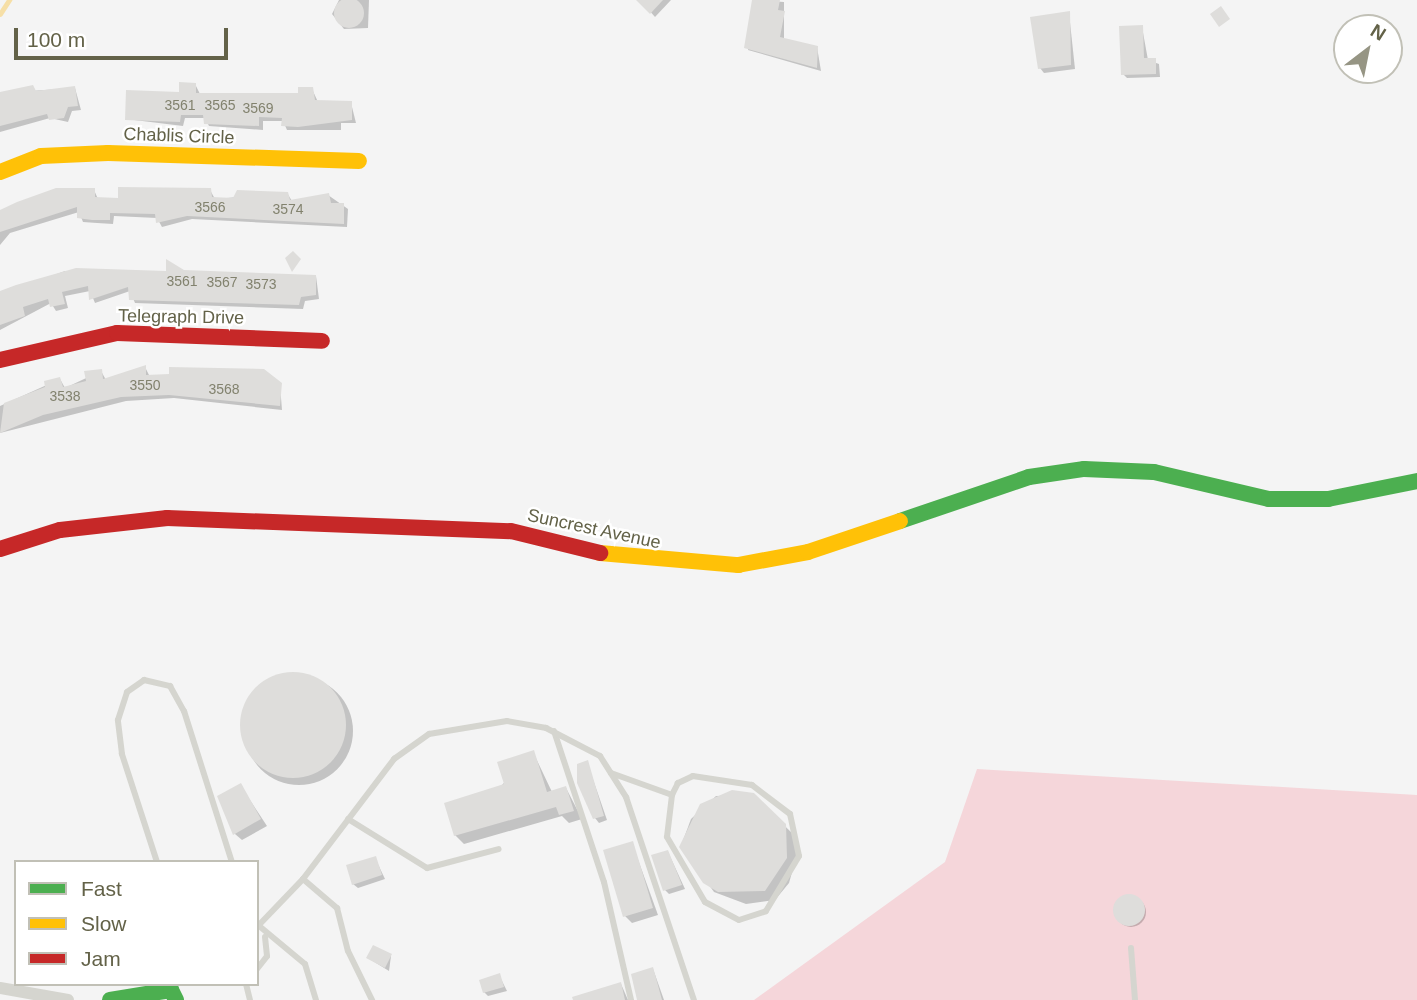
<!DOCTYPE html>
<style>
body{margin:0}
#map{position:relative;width:1417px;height:1000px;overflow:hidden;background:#f4f4f4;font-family:Arial,sans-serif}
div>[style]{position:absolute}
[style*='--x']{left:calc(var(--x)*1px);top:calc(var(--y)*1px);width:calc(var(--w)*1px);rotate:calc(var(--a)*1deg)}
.green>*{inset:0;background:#f5d6da}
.shadow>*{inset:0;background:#0003}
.round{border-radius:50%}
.stream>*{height:4.5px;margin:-2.25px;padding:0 2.25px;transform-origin:2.25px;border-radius:2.25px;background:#f6dfa7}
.building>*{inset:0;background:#dedddb}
.lane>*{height:6px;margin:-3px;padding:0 3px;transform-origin:3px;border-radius:3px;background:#d5d5cf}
.street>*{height:12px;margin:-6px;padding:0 6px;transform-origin:6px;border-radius:6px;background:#d5d5cf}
.fast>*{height:16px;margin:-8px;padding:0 8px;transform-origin:8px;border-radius:8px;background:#4caf50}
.slow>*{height:16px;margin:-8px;padding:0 8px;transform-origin:8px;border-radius:8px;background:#ffc107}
.jam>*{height:16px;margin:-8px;padding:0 8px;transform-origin:8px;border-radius:8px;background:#c62828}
span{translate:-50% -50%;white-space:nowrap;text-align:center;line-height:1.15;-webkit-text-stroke:5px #fff;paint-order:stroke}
.number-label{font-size:14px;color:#82826e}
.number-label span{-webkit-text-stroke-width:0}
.street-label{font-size:18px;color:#636248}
.legend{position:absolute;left:14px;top:860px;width:245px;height:126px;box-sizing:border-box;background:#fff;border:2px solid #c1c0b6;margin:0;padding:9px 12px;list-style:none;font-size:21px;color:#636248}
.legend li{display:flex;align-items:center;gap:14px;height:35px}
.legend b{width:35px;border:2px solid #c1c0b6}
.north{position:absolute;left:1333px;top:14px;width:70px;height:70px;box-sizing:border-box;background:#fff;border:2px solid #c1c0b6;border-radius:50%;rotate:32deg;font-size:19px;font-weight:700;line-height:28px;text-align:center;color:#636248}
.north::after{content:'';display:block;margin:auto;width:24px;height:32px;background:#969584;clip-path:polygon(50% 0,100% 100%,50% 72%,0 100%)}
.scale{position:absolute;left:14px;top:28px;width:214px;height:32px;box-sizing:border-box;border:4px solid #636248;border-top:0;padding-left:9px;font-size:21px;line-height:24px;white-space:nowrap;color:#636248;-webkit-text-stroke:5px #fff;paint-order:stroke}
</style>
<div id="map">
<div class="green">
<div style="clip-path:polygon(977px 769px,1417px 795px,1417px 1000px,754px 1000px,945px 862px)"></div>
</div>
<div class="shadow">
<div style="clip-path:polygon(339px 0,369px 0,368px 28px,344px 29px,332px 14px)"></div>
<div style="clip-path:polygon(640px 0,671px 0,655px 17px)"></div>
<div style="clip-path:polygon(754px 0,784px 2px,784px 40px,817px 47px,821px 71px,748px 50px)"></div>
<div style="clip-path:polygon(1069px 13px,1075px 69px,1044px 73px,1040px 68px)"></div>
<div style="clip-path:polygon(1142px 27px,1148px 60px,1159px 64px,1160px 77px,1127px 78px,1123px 74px)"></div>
<div style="clip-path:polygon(195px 84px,200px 94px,300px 94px,312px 89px,318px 102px,351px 103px,356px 123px,341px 123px,341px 130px,287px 130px,283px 121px,263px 121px,263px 130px,209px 126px,205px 118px,185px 118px,183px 126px,126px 119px)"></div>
<div style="clip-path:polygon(75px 88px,81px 110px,72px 111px,68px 122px,50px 118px,0 132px,0 93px)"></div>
<div style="clip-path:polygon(94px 190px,98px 199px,119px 200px,210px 190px,215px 199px,287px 193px,292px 201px,328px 195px,348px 209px,347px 227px,192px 219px,162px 227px,157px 218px,114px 216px,113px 224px,97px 223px,83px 222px,79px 212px,10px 233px,0 245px,0 215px)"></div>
<div style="clip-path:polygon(65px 271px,316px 276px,319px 299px,305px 301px,303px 309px,135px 303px,130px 291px,95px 303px,90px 291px,65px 296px,68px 308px,56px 311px,51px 303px,0 330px,0 295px)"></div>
<div style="clip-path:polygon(145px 367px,150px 377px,280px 385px,282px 410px,174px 398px,126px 401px,0 433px,0 406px,60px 379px,65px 388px,101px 371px,106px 380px)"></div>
<div class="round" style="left:245px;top:677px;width:108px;height:108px"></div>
<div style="clip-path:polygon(533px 752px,552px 792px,566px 788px,582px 819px,569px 823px,562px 816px,464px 844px,455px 835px)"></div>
<div style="clip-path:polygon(587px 762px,607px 820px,599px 823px,595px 818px)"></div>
<div style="clip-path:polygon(240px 785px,267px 826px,242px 840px,235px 834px)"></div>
<div style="clip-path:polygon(753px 795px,795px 836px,798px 851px,789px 883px,775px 900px,746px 904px,714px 892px,681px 846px,691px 819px,716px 796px)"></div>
<div style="clip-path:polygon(632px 843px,658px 915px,632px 923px,625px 916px)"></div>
<div style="clip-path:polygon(668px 852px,685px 889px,669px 894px,665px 890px)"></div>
<div style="clip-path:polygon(375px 858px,385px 879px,358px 888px,353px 884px)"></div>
<div class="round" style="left:1116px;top:897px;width:30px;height:30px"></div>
<div style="clip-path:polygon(391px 956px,389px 971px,368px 958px)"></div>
<div style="clip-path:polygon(653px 969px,664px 1000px,640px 1000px)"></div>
<div style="clip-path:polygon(499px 975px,507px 991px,488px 996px,484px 992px)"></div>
<div style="clip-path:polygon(621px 984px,628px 1000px,596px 1000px)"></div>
</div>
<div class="stream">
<div style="--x:0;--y:14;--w:17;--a:-57"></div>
</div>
<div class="building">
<div class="round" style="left:334px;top:-2px;width:30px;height:30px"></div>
<div style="clip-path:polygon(636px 0,663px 0,650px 14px)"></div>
<div style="clip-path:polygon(752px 0,780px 0,778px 10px,785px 11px,780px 37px,818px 46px,817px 68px,744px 48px)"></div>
<div style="clip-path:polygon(1221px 6px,1230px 19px,1219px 27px,1210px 14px)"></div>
<div style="clip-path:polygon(1070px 11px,1071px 65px,1038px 69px,1030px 17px)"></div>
<div style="clip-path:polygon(1143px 25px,1144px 58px,1156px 58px,1156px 74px,1121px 75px,1119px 26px)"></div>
<div style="clip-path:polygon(179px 82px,196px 83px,196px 93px,298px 93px,298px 87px,313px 87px,315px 100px,352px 101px,352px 120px,298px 127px,281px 126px,282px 118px,259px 117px,259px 126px,204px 124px,203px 115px,181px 115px,180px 122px,125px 120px,126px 90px,179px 92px)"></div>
<div style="clip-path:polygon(33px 85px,36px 91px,75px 86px,78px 106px,68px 107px,64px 118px,49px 120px,47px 114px,0 126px,0 92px)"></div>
<div style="clip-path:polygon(118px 187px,211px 188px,212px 197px,233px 198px,237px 190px,288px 192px,290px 200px,329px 193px,331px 203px,344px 203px,344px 224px,187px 216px,156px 223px,155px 214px,110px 213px,110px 220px,92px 220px,77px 218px,77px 207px,0 232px,0 210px,17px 202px,56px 188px,95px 188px,95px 197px,118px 198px)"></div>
<div style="clip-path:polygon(293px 251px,301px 259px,292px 272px,285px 258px)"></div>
<div style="clip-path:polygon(166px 259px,184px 270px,316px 275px,316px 295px,301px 297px,299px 305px,129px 300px,128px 287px,89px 300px,88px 286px,62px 292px,65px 304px,50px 307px,48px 299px,23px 307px,25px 316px,0 325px,0 291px,16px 285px,76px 268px,166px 271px)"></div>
<div style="clip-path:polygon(146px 365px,146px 375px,169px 374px,169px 367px,264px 369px,282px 383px,280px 406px,169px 395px,121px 397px,43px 415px,0 433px,4px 403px,45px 387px,44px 381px,60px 377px,63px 387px,86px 381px,84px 371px,102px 369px,103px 379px)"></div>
<div class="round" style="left:240px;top:672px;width:106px;height:106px"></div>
<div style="clip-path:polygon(534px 750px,547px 792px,566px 786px,574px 811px,559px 815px,556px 807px,454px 836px,444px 803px,504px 784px,497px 762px)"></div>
<div style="clip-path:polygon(588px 760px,604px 816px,593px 819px,577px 783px,577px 764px)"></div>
<div style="clip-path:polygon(241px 783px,261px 819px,233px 835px,217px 796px)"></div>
<div style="clip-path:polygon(732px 790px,754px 793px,786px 824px,787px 858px,765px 891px,718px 892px,703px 883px,679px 847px,700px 804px)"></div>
<div style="clip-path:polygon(633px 841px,653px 908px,623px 917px,603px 850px)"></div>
<div style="clip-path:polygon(668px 850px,682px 885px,663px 891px,651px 855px)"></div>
<div style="clip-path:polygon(376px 856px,382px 875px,352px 885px,346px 865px)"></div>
<div class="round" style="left:1113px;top:894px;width:32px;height:32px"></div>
<div style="clip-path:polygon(373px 945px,392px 954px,385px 968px,366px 958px)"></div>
<div style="clip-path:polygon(653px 967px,662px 1000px,637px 1000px,631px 974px)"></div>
<div style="clip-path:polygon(500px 973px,504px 987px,483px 993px,479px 980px)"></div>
<div style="clip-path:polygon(621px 982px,625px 1000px,573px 1000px,572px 997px)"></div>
</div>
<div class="lane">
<div style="--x:554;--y:731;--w:159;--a:71.7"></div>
<div style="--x:604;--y:882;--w:121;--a:77.1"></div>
<div style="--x:611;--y:773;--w:65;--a:19.8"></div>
<div style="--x:672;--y:795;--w:42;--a:96.8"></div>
<div style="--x:667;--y:837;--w:75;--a:59.7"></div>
<div style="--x:705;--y:902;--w:38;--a:28"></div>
<div style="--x:739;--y:920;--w:28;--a:-18"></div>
<div style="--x:766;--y:911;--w:64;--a:-59"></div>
<div style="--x:799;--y:856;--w:43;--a:-102.1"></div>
<div style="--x:790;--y:814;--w:48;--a:-142.7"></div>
<div style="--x:752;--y:785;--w:60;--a:-171.3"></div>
<div style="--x:693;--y:776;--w:17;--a:155"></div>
<div style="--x:678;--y:783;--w:13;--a:117"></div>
<div style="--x:348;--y:819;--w:93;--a:31.8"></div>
<div style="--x:427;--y:868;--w:74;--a:-14.8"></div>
<div style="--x:157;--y:862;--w:114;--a:-108"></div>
<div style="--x:122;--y:754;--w:34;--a:-97"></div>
<div style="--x:118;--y:720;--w:29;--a:-72"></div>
<div style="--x:127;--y:692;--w:21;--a:-35"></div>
<div style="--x:144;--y:680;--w:27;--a:13"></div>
<div style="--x:170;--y:686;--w:29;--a:61"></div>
<div style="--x:184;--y:711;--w:158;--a:72.4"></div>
<div style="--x:303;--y:879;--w:45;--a:40.5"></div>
<div style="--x:337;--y:908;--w:44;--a:75.7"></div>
<div style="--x:348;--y:951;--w:55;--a:63.9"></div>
<div style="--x:258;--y:925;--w:61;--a:39.7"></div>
<div style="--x:305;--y:964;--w:38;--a:73"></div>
<div style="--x:257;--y:927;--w:66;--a:-46.2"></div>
<div style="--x:303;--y:879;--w:151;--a:-52.8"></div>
<div style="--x:394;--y:759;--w:43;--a:-35.5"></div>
<div style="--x:429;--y:734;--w:79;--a:-9.5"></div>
<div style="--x:507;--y:721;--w:40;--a:10"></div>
<div style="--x:546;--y:728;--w:61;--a:27.4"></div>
<div style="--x:600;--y:756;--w:49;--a:57.6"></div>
<div style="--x:626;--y:797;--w:214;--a:71.5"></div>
<div style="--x:1131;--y:948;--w:52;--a:85.6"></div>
<div style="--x:257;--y:969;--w:16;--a:-52"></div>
<div style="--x:267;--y:956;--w:19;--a:-96"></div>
<div style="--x:246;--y:984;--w:16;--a:76"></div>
</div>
<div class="street">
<div style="--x:0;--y:988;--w:69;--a:10"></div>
</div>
<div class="fast">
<div style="--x:900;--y:521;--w:136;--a:-18.8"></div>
<div style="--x:1029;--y:477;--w:56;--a:-8.3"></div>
<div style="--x:1084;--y:469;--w:70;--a:2.5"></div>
<div style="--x:1154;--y:472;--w:118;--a:13.2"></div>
<div style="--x:1269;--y:499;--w:59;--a:0"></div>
<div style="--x:1328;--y:499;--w:91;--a:-11.4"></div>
<div style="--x:110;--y:1000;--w:62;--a:-9.3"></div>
<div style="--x:171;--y:990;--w:11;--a:63"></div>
</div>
<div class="slow">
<div style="--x:0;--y:172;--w:44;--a:-21.3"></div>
<div style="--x:41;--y:156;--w:67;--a:-2.6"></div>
<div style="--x:108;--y:153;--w:251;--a:1.8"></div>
<div style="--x:600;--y:553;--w:139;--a:5"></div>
<div style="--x:738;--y:565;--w:71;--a:-10.5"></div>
<div style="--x:808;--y:552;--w:97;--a:-18.6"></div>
</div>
<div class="jam">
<div style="--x:0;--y:360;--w:120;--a:-13"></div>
<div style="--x:117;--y:333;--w:205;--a:2.2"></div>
<div style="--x:0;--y:549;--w:63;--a:-17.6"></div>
<div style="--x:60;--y:530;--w:108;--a:-6.4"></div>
<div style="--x:167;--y:518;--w:344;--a:2.2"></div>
<div style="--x:511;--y:531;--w:92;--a:13.9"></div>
</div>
<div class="number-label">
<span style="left:180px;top:105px">3561</span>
<span style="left:220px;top:105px">3565</span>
<span style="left:258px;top:108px">3569</span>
<span style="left:210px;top:207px">3566</span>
<span style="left:288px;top:209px">3574</span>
<span style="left:182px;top:281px">3561</span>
<span style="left:222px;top:282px">3567</span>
<span style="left:261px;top:284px">3573</span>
<span style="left:145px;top:385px">3550</span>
<span style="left:224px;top:389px">3568</span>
<span style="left:65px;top:396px">3538</span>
</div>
<div class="street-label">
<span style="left:179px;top:136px;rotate:2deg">Chablis Circle</span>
<span style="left:181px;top:317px;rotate:1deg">Telegraph Drive</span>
<span style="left:594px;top:529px;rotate:12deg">Suncrest Avenue</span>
</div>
<ul class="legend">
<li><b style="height:9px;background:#4caf50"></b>Fast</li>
<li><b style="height:9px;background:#ffc107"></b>Slow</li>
<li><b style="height:9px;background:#c62828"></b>Jam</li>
</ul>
<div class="north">N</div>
<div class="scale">100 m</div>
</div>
